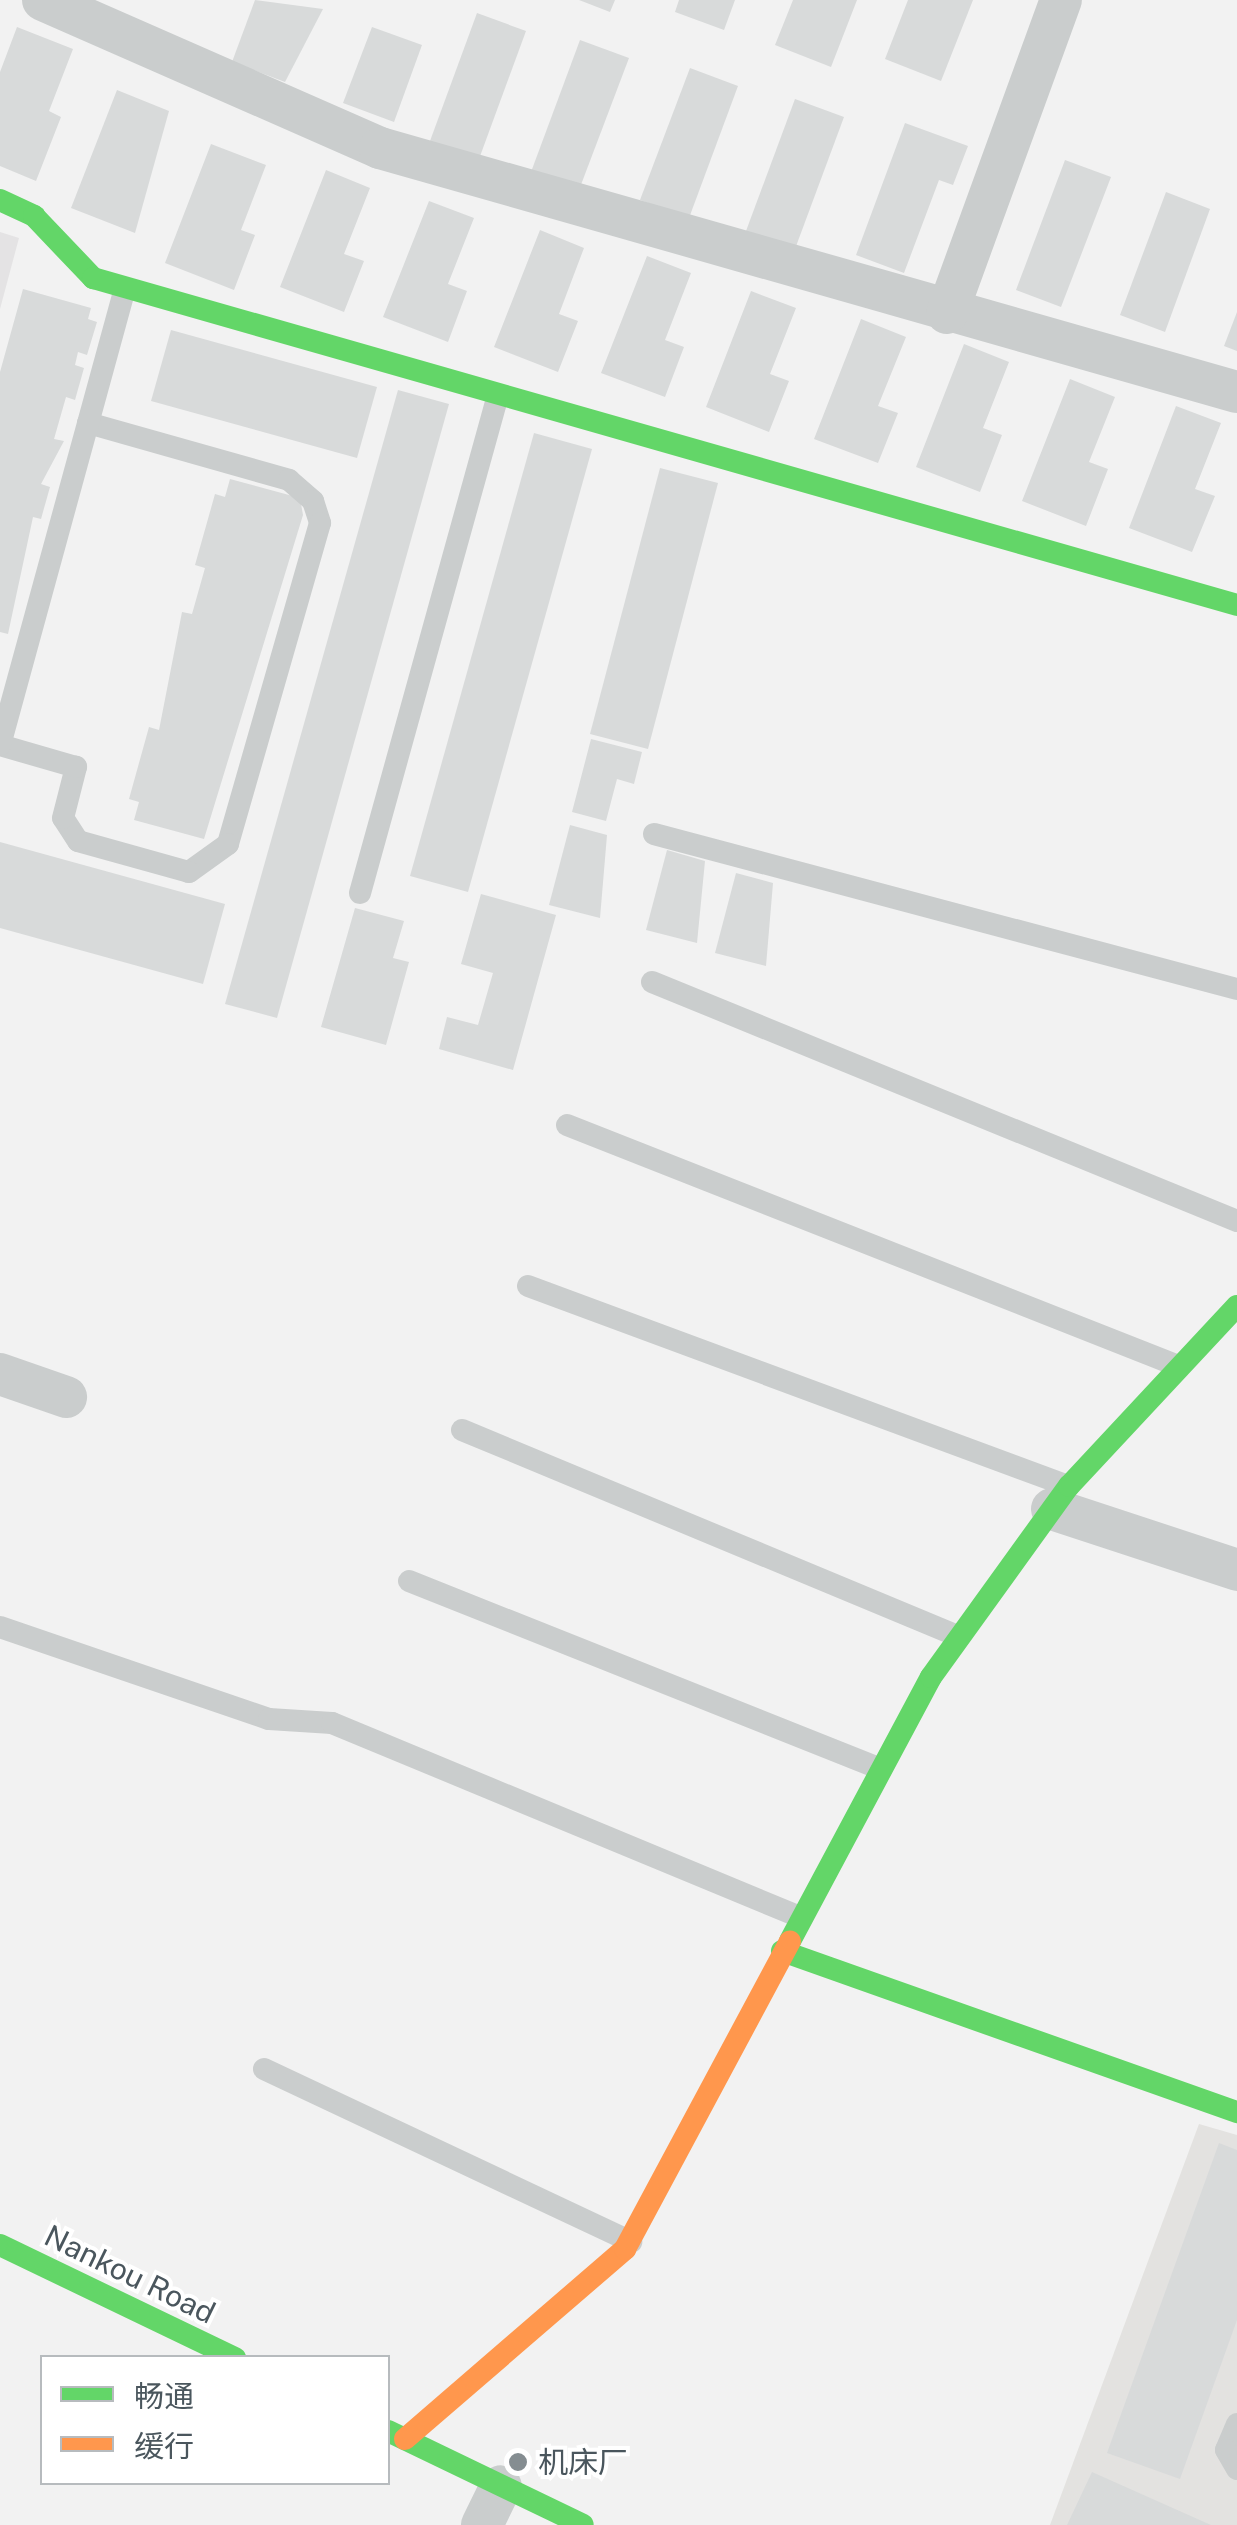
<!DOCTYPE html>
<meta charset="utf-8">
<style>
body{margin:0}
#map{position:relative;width:1237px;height:2525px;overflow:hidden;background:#f2f2f2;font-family:"Public Sans","Noto Sans SC",sans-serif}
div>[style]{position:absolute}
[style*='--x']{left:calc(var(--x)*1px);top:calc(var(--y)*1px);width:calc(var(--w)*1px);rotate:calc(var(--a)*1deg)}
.commercial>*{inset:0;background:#e3e2e0}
.education>*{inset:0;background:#e4e3e4}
.building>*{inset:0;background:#d8dada}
.lane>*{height:22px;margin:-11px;padding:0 11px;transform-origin:11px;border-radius:11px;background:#cacdcd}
.street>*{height:42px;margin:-21px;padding:0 21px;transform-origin:21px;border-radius:21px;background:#cacdcd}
.fast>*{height:22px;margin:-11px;padding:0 11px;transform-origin:11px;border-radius:11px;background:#63d668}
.slow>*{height:22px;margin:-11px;padding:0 11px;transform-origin:11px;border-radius:11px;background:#ff974d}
.dots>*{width:28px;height:28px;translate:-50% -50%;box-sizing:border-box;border:5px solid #fff;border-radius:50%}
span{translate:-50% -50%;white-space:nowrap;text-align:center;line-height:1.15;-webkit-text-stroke:8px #fff;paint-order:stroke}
.street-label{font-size:30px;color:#4a565d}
.poi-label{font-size:30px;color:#4a565d}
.left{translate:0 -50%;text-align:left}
.legend{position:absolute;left:40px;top:2355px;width:350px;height:130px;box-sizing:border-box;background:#fff;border:2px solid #b7bbbe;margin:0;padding:12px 18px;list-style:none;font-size:30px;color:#4a565d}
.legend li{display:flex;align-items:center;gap:20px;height:50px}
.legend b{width:50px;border:2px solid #b7bbbe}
</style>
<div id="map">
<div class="commercial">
<div style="clip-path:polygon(1199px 2124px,1237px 2135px,1237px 2525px,1050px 2525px)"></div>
</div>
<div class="education">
<div style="clip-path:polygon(0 232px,19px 238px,0 309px)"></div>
</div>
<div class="building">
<div style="clip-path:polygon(255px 0,323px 9px,285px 82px,232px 62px)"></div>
<div style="clip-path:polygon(579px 0,615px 0,610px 12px)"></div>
<div style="clip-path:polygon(679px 0,735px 0,724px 30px,675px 12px)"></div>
<div style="clip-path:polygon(793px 0,857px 0,831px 67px,775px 45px)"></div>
<div style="clip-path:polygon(908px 0,973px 0,941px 81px,885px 59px)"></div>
<div style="clip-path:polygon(477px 13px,526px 31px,479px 159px,430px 141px)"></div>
<div style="clip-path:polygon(17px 27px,73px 49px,49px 111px,61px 117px,36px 181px,0 166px,0 72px)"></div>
<div style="clip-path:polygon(372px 27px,422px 45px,394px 122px,343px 103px)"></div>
<div style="clip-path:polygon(580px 40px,629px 58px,579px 190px,531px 172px)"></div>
<div style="clip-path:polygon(690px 68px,738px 86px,689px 218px,640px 200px)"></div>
<div style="clip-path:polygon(117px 90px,169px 111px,135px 233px,71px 208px)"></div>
<div style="clip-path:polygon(795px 99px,844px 117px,795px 249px,746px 231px)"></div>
<div style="clip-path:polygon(905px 123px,968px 146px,953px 185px,939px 180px,904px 273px,856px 255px)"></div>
<div style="clip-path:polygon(211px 144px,266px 165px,241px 230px,255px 235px,234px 290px,165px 263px)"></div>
<div style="clip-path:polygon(1065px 160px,1111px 177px,1061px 307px,1016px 290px)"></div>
<div style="clip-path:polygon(326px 170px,370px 188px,344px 254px,364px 261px,344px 312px,280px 287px)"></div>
<div style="clip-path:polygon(1166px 192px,1210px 209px,1165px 332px,1120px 315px)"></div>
<div style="clip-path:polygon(429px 201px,474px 218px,448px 284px,467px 291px,448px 342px,383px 317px)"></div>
<div style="clip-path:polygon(540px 230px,584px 248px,559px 314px,578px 321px,558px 372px,494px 347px)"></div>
<div style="clip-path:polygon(647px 256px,691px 273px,665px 340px,684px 347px,665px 397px,601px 373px)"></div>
<div style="clip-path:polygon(23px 289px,91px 308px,88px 319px,97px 322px,87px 355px,78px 352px,75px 365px,84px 368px,75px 400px,66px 397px,54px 439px,64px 441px,41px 484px,50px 487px,41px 519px,33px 517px,8px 634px,0 632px,0 372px)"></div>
<div style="clip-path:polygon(751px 291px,796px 308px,770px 374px,789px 381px,769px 432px,706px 407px)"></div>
<div style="clip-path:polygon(1237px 312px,1237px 351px,1224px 346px)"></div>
<div style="clip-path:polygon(861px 319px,906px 337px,878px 406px,898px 413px,878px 463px,814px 439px)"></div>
<div style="clip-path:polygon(171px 330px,377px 387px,357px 458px,151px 401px)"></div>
<div style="clip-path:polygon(964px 344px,1009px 362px,983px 428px,1002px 435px,980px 492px,916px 467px)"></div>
<div style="clip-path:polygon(1070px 379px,1115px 397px,1089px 462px,1108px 469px,1086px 526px,1022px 501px)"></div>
<div style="clip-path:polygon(398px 390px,449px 404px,277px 1018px,225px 1004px)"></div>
<div style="clip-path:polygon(1176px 406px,1221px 423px,1195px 489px,1215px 496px,1192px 552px,1129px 528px)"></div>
<div style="clip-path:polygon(534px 433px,592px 449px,468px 892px,410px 876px)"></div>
<div style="clip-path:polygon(660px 468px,718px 483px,648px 749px,590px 734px)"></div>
<div style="clip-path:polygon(230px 479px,300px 498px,303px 515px,204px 839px,134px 820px,139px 802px,129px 799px,149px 727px,159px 730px,182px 612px,192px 614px,205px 568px,195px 565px,215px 494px,225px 497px)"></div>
<div style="clip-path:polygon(591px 739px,642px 752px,634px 784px,617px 779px,606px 821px,572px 812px)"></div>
<div style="clip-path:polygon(570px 825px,607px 835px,600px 918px,549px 905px)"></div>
<div style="clip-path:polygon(0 842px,225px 904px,203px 984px,0 928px)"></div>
<div style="clip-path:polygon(667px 850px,705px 861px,697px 943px,646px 930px)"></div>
<div style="clip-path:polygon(736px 873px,773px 883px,766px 966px,715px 953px)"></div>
<div style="clip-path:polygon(481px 894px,556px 915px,513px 1070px,439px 1049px,447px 1017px,478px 1025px,493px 973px,461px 964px)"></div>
<div style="clip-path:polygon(355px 908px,404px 921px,393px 958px,409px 962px,386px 1045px,321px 1027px)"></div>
<div style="clip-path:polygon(1219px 2143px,1237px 2150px,1237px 2320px,1180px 2479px,1107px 2453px)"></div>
<div style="clip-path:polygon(1092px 2472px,1211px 2525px,1067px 2525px)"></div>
</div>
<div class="lane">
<div style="--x:88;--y:423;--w:209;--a:15.8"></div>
<div style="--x:289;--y:480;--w:32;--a:41"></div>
<div style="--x:313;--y:501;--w:23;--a:72"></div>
<div style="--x:320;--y:523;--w:334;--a:106"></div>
<div style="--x:228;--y:844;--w:48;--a:144.3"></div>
<div style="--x:189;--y:872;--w:115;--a:-164.4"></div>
<div style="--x:78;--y:841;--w:27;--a:-123"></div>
<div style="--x:63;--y:818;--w:53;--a:-75.7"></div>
<div style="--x:76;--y:767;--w:79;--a:-163.9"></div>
<div style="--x:0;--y:745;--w:474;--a:-74.7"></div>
<div style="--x:654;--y:834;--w:603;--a:14.89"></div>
<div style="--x:360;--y:893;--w:517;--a:-74.51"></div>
<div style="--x:652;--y:982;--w:632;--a:22.22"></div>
<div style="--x:567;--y:1125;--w:655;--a:21.51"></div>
<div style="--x:528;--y:1286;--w:576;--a:20.32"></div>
<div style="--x:462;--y:1430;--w:539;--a:22.57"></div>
<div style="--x:409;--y:1581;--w:508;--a:21.72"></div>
<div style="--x:0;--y:1627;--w:284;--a:18.9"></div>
<div style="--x:269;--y:1719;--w:63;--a:3.6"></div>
<div style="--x:332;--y:1723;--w:507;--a:22.52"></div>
<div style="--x:264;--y:2069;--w:406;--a:25.2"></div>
<div style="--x:1237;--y:2424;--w:28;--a:113"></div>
<div style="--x:1226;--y:2450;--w:22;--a:60"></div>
</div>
<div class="street">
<div style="--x:43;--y:0;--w:368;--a:23.7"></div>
<div style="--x:380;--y:148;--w:891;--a:15.89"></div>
<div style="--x:947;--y:313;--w:333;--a:-70"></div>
<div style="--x:0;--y:1374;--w:70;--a:19.2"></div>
<div style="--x:1052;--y:1509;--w:195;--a:18.2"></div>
<div style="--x:482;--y:2525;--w:43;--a:-64"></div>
</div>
<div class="fast">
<div style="--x:0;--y:200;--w:38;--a:25"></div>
<div style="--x:34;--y:216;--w:86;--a:46.4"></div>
<div style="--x:93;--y:278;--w:1190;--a:15.95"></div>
<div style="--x:790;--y:1941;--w:299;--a:-61.9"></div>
<div style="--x:931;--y:1677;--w:236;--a:-54.2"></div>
<div style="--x:1069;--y:1486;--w:246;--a:-47"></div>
<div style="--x:782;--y:1951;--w:483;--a:19.5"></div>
<div style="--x:0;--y:2245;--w:261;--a:25.7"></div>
<div style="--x:388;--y:2431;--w:216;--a:25.7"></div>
</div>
<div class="slow">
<div style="--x:405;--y:2439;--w:291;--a:-40.8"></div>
<div style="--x:625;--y:2249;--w:349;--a:-61.8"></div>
</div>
<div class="dots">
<div style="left:518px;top:2462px;background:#858d91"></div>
</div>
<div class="street-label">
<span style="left:130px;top:2274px;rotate:26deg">Nankou Road</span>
</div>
<div class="poi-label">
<span class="left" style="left:538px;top:2462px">机床厂</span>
</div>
<ul class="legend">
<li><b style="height:12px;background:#63d668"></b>畅通</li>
<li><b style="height:12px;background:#ff974d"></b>缓行</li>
</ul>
</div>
